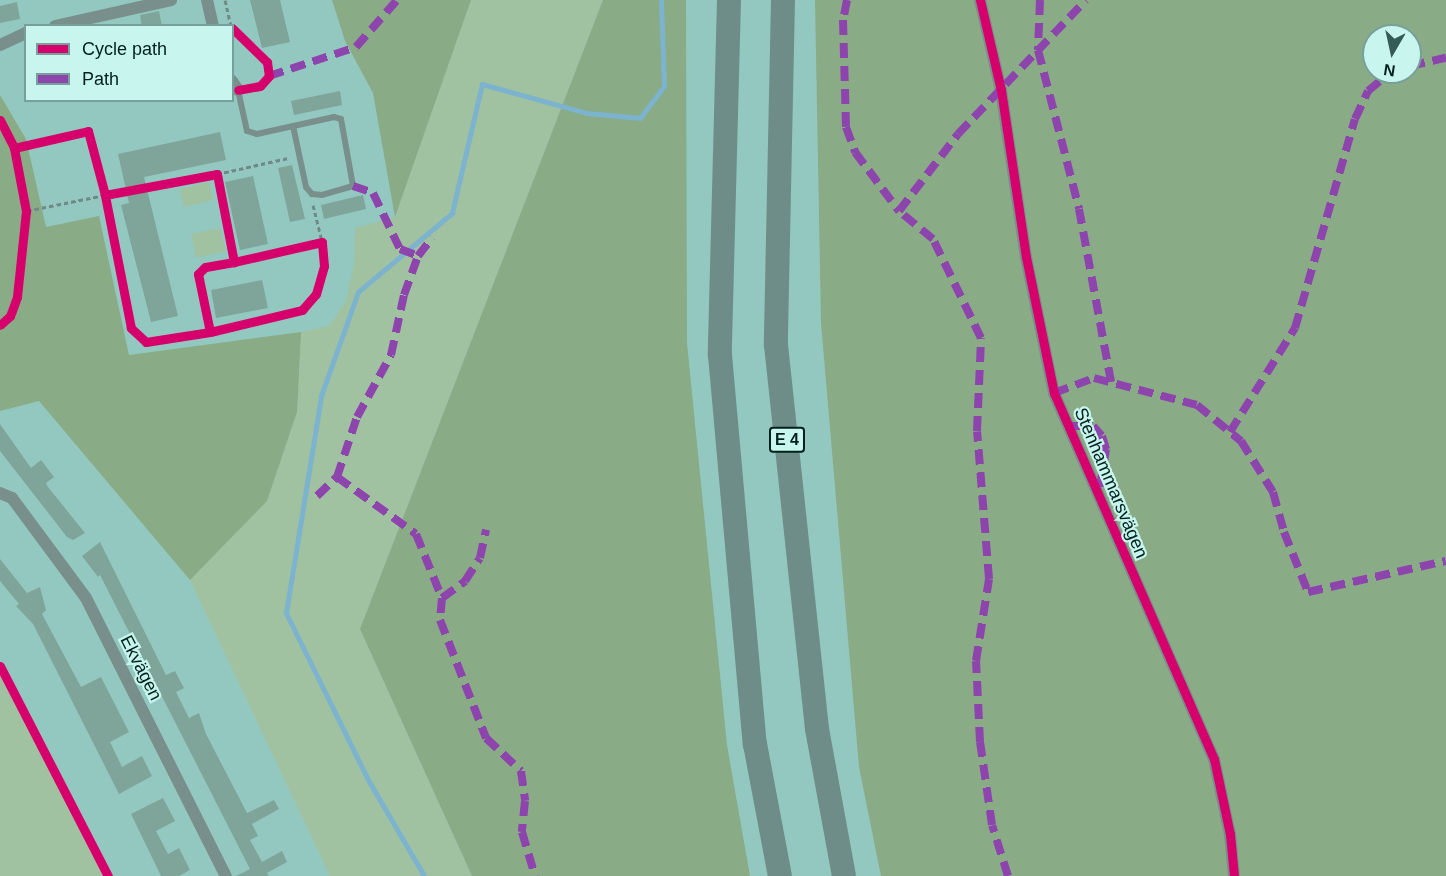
<!DOCTYPE html>
<meta charset="utf-8">
<style>
body{margin:0}
#map{position:relative;width:1446px;height:876px;overflow:hidden;background:#93c8c0;font-family:Arial,sans-serif}
div>[style]{position:absolute}
[style*='--x']{left:calc(var(--x)*1px);top:calc(var(--y)*1px);width:calc(var(--w)*1px);rotate:calc(var(--a)*1deg)}
.green>*{inset:0;background:#a1c2a1}
.forest>*{inset:0;background:#89ab86}
.stream>*{height:4.5px;margin:-2.25px;padding:0 2.25px;transform-origin:2.25px;border-radius:2.25px;background:#7cb3cf}
.building>*{inset:0;background:#7fa59b}
.path>*{height:3px;margin-top:-1.5px;transform-origin:0;background:repeating-linear-gradient(90deg,#6f8a86 0 4.5px,transparent 0 7.5px)}
.lane>*{height:6px;margin:-3px;padding:0 3px;transform-origin:3px;border-radius:3px;background:#788f8b}
.street>*{height:12px;margin:-6px;padding:0 6px;transform-origin:6px;border-radius:6px;background:#788f8b}
.highway>*{height:24px;margin:-12px;padding:0 12px;transform-origin:12px;border-radius:12px;background:#6e8d89}
.quiet>*{height:8px;margin-top:-4px;transform-origin:0;background:repeating-linear-gradient(90deg,#8e44ad 0 15px,transparent 0 23px)}
.cycleway>*{height:9px;margin:-4.5px;padding:0 4.5px;transform-origin:4.5px;border-radius:4.5px;background:#d6006c}
span{translate:-50% -50%;white-space:nowrap;text-align:center;line-height:1.15;-webkit-text-stroke:4.5px #c8f5ed;paint-order:stroke}
.shield-label span{padding:2px 4px;background:#c8f5ed;border:2px solid;border-radius:4px;-webkit-text-stroke-width:0}
.shield-label{font-size:16px;color:#01211d;font-weight:700}
.street-label{font-size:18px;color:#01211d}
.legend{position:absolute;left:24px;top:24px;width:210px;height:78px;box-sizing:border-box;background:#c8f5ed;border:2px solid #78a09a;margin:0;padding:8px 10px;list-style:none;font-size:18px;color:#01211d}
.legend li{display:flex;align-items:center;gap:12px;height:30px}
.legend b{width:30px;border:2px solid #78a09a}
.north{position:absolute;left:1362px;top:24px;width:60px;height:60px;box-sizing:border-box;background:#c8f5ed;border:2px solid #78a09a;border-radius:50%;rotate:189deg;font-size:16px;font-weight:700;line-height:24px;text-align:center;color:#01211d}
.north::after{content:'';display:block;margin:auto;width:21px;height:27px;background:#345b56;clip-path:polygon(50% 0,100% 100%,50% 72%,0 100%)}
</style>
<div id="map">
<div class="green">
<div style="clip-path:polygon(471px 0,603px 0,360px 629px,472px 876px,330px 876px,190px 580px,267px 501px,297px 412px,301px 332px,329px 326px,346px 301px,354px 264px,355px 228px,395px 217px)"></div>
<div style="clip-path:polygon(209px 182px,213px 200px,184px 207px,180px 189px)"></div>
<div style="clip-path:polygon(220px 228px,226px 251px,196px 258px,191px 234px)"></div>
<div style="clip-path:polygon(0 666px,108px 876px,0 876px)"></div>
</div>
<div class="forest">
<div style="clip-path:polygon(332px 0,471px 0,395px 217px,373px 93px,345px 41px)"></div>
<div style="clip-path:polygon(603px 0,686px 0,687px 343px,727px 745px,750px 876px,472px 876px,360px 629px)"></div>
<div style="clip-path:polygon(evenodd,815px 0,1446px 0,1446px 876px,881px 876px,859px 767px,821px 323px,815px 0,1374px 36px,1410px 36px,1410px 72px,1374px 72px,1374px 36px)"></div>
<div style="clip-path:polygon(0 95px,26px 139px,46px 227px,99px 216px,129px 355px,301px 332px,297px 412px,267px 501px,190px 580px,39px 401px,0 411px)"></div>
</div>
<div class="stream">
<div style="--x:424;--y:876;--w:109;--a:-120.3"></div>
<div style="--x:369;--y:782;--w:188;--a:-116.2"></div>
<div style="--x:286;--y:613;--w:220;--a:-80.8"></div>
<div style="--x:321;--y:396;--w:110;--a:-70.4"></div>
<div style="--x:358;--y:292;--w:123;--a:-40"></div>
<div style="--x:452;--y:213;--w:132;--a:-76.9"></div>
<div style="--x:482;--y:84;--w:109;--a:15.4"></div>
<div style="--x:587;--y:113;--w:53;--a:5.4"></div>
<div style="--x:640;--y:118;--w:40;--a:-53"></div>
<div style="--x:664;--y:86;--w:86;--a:-92"></div>
</div>
<div class="building">
<div style="clip-path:polygon(250px 0,280px 0,290px 42px,262px 48px)"></div>
<div style="clip-path:polygon(17px 2px,20px 19px,0 23px,0 6px)"></div>
<div style="clip-path:polygon(159px 11px,162px 26px,142px 26px,140px 15px)"></div>
<div style="clip-path:polygon(340px 91px,342px 105px,294px 115px,291px 101px)"></div>
<div style="clip-path:polygon(220px 132px,226px 160px,144px 177px,178px 316px,151px 322px,121px 205px,129px 203px,118px 154px)"></div>
<div style="clip-path:polygon(292px 165px,305px 219px,290px 222px,278px 168px)"></div>
<div style="clip-path:polygon(253px 176px,268px 244px,240px 250px,225px 182px)"></div>
<div style="clip-path:polygon(363px 195px,366px 209px,324px 219px,321px 205px)"></div>
<div style="clip-path:polygon(262px 280px,268px 308px,216px 318px,211px 290px)"></div>
<div style="clip-path:polygon(0 424px,31px 468px,41px 460px,54px 477px,46px 483px,48px 487px,85px 533px,73px 540px,67px 537px,0 451px)"></div>
<div style="clip-path:polygon(100px 542px,166px 675px,175px 671px,184px 688px,176px 692px,189px 718px,199px 713px,206px 734px,247px 813px,274px 800px,279px 809px,252px 824px,258px 836px,250px 840px,262px 862px,282px 851px,287px 862px,267px 873px,269px 876px,236px 876px,250px 869px,100px 575px,98px 577px,82px 556px)"></div>
<div style="clip-path:polygon(0 559px,27px 593px,40px 587px,46px 610px,42px 614px,81px 687px,101px 677px,129px 732px,110px 742px,122px 767px,142px 756px,152px 776px,119px 794px,33px 624px,16px 606px,19px 604px,0 581px)"></div>
<div style="clip-path:polygon(163px 798px,175px 821px,156px 831px,168px 854px,179px 848px,190px 870px,179px 876px,161px 876px,131px 814px)"></div>
</div>
<div class="path">
<div style="--x:225;--y:0;--w:27;--a:77"></div>
<div style="--x:232;--y:28;--w:49;--a:44.2"></div>
<div style="--x:267;--y:62;--w:14;--a:82"></div>
<div style="--x:269;--y:76;--w:13;--a:132"></div>
<div style="--x:260;--y:86;--w:9;--a:167"></div>
<div style="--x:14;--y:148;--w:76;--a:-12.9"></div>
<div style="--x:88;--y:131;--w:66;--a:75.1"></div>
<div style="--x:105;--y:195;--w:114;--a:-10.6"></div>
<div style="--x:217;--y:174;--w:90;--a:79.1"></div>
<div style="--x:234;--y:262;--w:29;--a:170"></div>
<div style="--x:205;--y:267;--w:10;--a:135"></div>
<div style="--x:198;--y:274;--w:59;--a:78.3"></div>
<div style="--x:210;--y:332;--w:65;--a:171.1"></div>
<div style="--x:146;--y:342;--w:21;--a:-137"></div>
<div style="--x:131;--y:328;--w:136;--a:-101.1"></div>
<div style="--x:105;--y:195;--w:81;--a:168.6"></div>
<div style="--x:217;--y:174;--w:73;--a:-12.7"></div>
<div style="--x:313;--y:205;--w:38;--a:76"></div>
<div style="--x:211;--y:331;--w:93;--a:-13"></div>
<div style="--x:302;--y:310;--w:21;--a:-49"></div>
<div style="--x:316;--y:294;--w:29;--a:-74"></div>
<div style="--x:324;--y:266;--w:24;--a:-95"></div>
<div style="--x:322;--y:242;--w:90;--a:167.2"></div>
</div>
<div class="lane">
<div style="--x:238;--y:90;--w:42;--a:77.6"></div>
<div style="--x:247;--y:131;--w:10;--a:17"></div>
<div style="--x:257;--y:134;--w:79;--a:-12.4"></div>
<div style="--x:334;--y:117;--w:7;--a:16"></div>
<div style="--x:341;--y:119;--w:68;--a:79.8"></div>
<div style="--x:353;--y:186;--w:32;--a:164"></div>
<div style="--x:322;--y:195;--w:10;--a:-174"></div>
<div style="--x:312;--y:194;--w:9;--a:-131"></div>
<div style="--x:306;--y:187;--w:62;--a:-102"></div>
</div>
<div class="street">
<div style="--x:207;--y:0;--w:27;--a:77"></div>
<div style="--x:980;--y:0;--w:92;--a:76.9"></div>
<div style="--x:1001;--y:90;--w:169;--a:81.5"></div>
<div style="--x:1026;--y:257;--w:139;--a:78.4"></div>
<div style="--x:1054;--y:393;--w:399;--a:66.4"></div>
<div style="--x:1214;--y:759;--w:77;--a:78"></div>
<div style="--x:1230;--y:834;--w:42;--a:84.6"></div>
<div style="--x:55;--y:26;--w:119;--a:-12.6"></div>
<div style="--x:0;--y:45;--w:29;--a:-25"></div>
<div style="--x:232;--y:81;--w:11;--a:56"></div>
<div style="--x:0;--y:493;--w:13;--a:23"></div>
<div style="--x:12;--y:498;--w:124;--a:53.5"></div>
<div style="--x:86;--y:598;--w:311;--a:63.3"></div>
</div>
<div class="highway">
<div style="--x:729;--y:0;--w:355;--a:91.5"></div>
<div style="--x:720;--y:355;--w:391;--a:84.9"></div>
<div style="--x:755;--y:744;--w:134;--a:79.3"></div>
<div style="--x:783;--y:0;--w:345;--a:91.2"></div>
<div style="--x:776;--y:345;--w:386;--a:83.9"></div>
<div style="--x:817;--y:729;--w:149;--a:79.6"></div>
</div>
<div class="quiet">
<div style="--x:847;--y:0;--w:20;--a:101"></div>
<div style="--x:843;--y:20;--w:107;--a:88.4"></div>
<div style="--x:846;--y:127;--w:27;--a:70"></div>
<div style="--x:855;--y:152;--w:74;--a:53.3"></div>
<div style="--x:1040;--y:0;--w:50;--a:92.3"></div>
<div style="--x:1038;--y:50;--w:164;--a:75.5"></div>
<div style="--x:1079;--y:209;--w:176;--a:79.5"></div>
<div style="--x:1410;--y:66;--w:37;--a:-13"></div>
<div style="--x:269;--y:76;--w:92;--a:-18.4"></div>
<div style="--x:356;--y:47;--w:62;--a:-48.9"></div>
<div style="--x:353;--y:186;--w:21;--a:19"></div>
<div style="--x:373;--y:193;--w:62;--a:64.3"></div>
<div style="--x:400;--y:249;--w:19;--a:21"></div>
<div style="--x:1054;--y:393;--w:43;--a:-20.6"></div>
<div style="--x:1094;--y:378;--w:106;--a:14.7"></div>
<div style="--x:1197;--y:405;--w:57;--a:39.3"></div>
<div style="--x:1241;--y:441;--w:60;--a:57.9"></div>
<div style="--x:1273;--y:492;--w:41;--a:74.6"></div>
<div style="--x:1284;--y:532;--w:65;--a:68.2"></div>
<div style="--x:1308;--y:592;--w:141;--a:-12.7"></div>
<div style="--x:1069;--y:426;--w:24;--a:0"></div>
<div style="--x:1093;--y:426;--w:13;--a:48"></div>
<div style="--x:1102;--y:436;--w:14;--a:73"></div>
<div style="--x:1106;--y:449;--w:46;--a:98.8"></div>
<div style="--x:1230;--y:432;--w:123;--a:-58"></div>
<div style="--x:1295;--y:328;--w:217;--a:-74"></div>
<div style="--x:1355;--y:119;--w:31;--a:-65"></div>
<div style="--x:1368;--y:91;--w:30;--a:-40"></div>
<div style="--x:337;--y:477;--w:97;--a:35.8"></div>
<div style="--x:416;--y:534;--w:69;--a:67.9"></div>
<div style="--x:442;--y:598;--w:22;--a:95"></div>
<div style="--x:440;--y:620;--w:127;--a:68.7"></div>
<div style="--x:486;--y:738;--w:48;--a:43.3"></div>
<div style="--x:521;--y:771;--w:30;--a:82"></div>
<div style="--x:525;--y:801;--w:31;--a:96"></div>
<div style="--x:522;--y:832;--w:46;--a:73.5"></div>
<div style="--x:317;--y:496;--w:28;--a:-44"></div>
<div style="--x:337;--y:477;--w:63;--a:-71.6"></div>
<div style="--x:357;--y:417;--w:71;--a:-61.3"></div>
<div style="--x:391;--y:355;--w:61;--a:-77.8"></div>
<div style="--x:404;--y:295;--w:41;--a:-70.3"></div>
<div style="--x:418;--y:256;--w:23;--a:-52"></div>
<div style="--x:442;--y:598;--w:29;--a:-36"></div>
<div style="--x:465;--y:581;--w:27;--a:-57"></div>
<div style="--x:480;--y:558;--w:29;--a:-78"></div>
<div style="--x:1008;--y:876;--w:53;--a:-107.4"></div>
<div style="--x:992;--y:825;--w:84;--a:-98.2"></div>
<div style="--x:980;--y:742;--w:81;--a:-92.8"></div>
<div style="--x:976;--y:661;--w:83;--a:-81"></div>
<div style="--x:989;--y:579;--w:148;--a:-94.6"></div>
<div style="--x:977;--y:431;--w:93;--a:-87.5"></div>
<div style="--x:981;--y:338;--w:110;--a:-115.9"></div>
<div style="--x:933;--y:239;--w:44;--a:-140.5"></div>
<div style="--x:899;--y:211;--w:97;--a:-52.5"></div>
<div style="--x:958;--y:134;--w:185;--a:-46.3"></div>
</div>
<div class="cycleway">
<div style="--x:980;--y:0;--w:92;--a:76.9"></div>
<div style="--x:1001;--y:90;--w:169;--a:81.5"></div>
<div style="--x:1026;--y:257;--w:139;--a:78.4"></div>
<div style="--x:1054;--y:393;--w:399;--a:66.4"></div>
<div style="--x:1214;--y:759;--w:77;--a:78"></div>
<div style="--x:1230;--y:834;--w:42;--a:84.6"></div>
<div style="--x:232;--y:28;--w:49;--a:44.2"></div>
<div style="--x:267;--y:62;--w:14;--a:82"></div>
<div style="--x:269;--y:76;--w:13;--a:132"></div>
<div style="--x:260;--y:86;--w:22;--a:170"></div>
<div style="--x:0;--y:120;--w:31;--a:63"></div>
<div style="--x:14;--y:148;--w:64;--a:79.2"></div>
<div style="--x:26;--y:211;--w:86;--a:96"></div>
<div style="--x:17;--y:297;--w:20;--a:110"></div>
<div style="--x:10;--y:316;--w:13;--a:138"></div>
<div style="--x:14;--y:148;--w:76;--a:-12.9"></div>
<div style="--x:88;--y:131;--w:66;--a:75.1"></div>
<div style="--x:105;--y:195;--w:114;--a:-10.6"></div>
<div style="--x:217;--y:174;--w:90;--a:79.1"></div>
<div style="--x:234;--y:262;--w:29;--a:170"></div>
<div style="--x:205;--y:267;--w:10;--a:135"></div>
<div style="--x:198;--y:274;--w:59;--a:78.3"></div>
<div style="--x:210;--y:332;--w:65;--a:171.1"></div>
<div style="--x:146;--y:342;--w:21;--a:-137"></div>
<div style="--x:131;--y:328;--w:136;--a:-101.1"></div>
<div style="--x:210;--y:332;--w:95;--a:-13.4"></div>
<div style="--x:302;--y:310;--w:21;--a:-49"></div>
<div style="--x:316;--y:294;--w:29;--a:-74"></div>
<div style="--x:324;--y:266;--w:24;--a:-95"></div>
<div style="--x:322;--y:242;--w:90;--a:167.2"></div>
<div style="--x:0;--y:666;--w:236;--a:62.8"></div>
</div>
<div class="shield-label">
<span style="left:787px;top:440px">E 4</span>
</div>
<div class="street-label">
<span style="left:1111px;top:483px;rotate:67deg">Stenhammarsvägen</span>
<span style="left:141px;top:668px;rotate:63deg">Ekvägen</span>
</div>
<ul class="legend">
<li><b style="height:8px;background:#d6006c"></b>Cycle path</li>
<li><b style="height:8px;background:#8e44ad"></b>Path</li>
</ul>
<div class="north">N</div>
</div>
